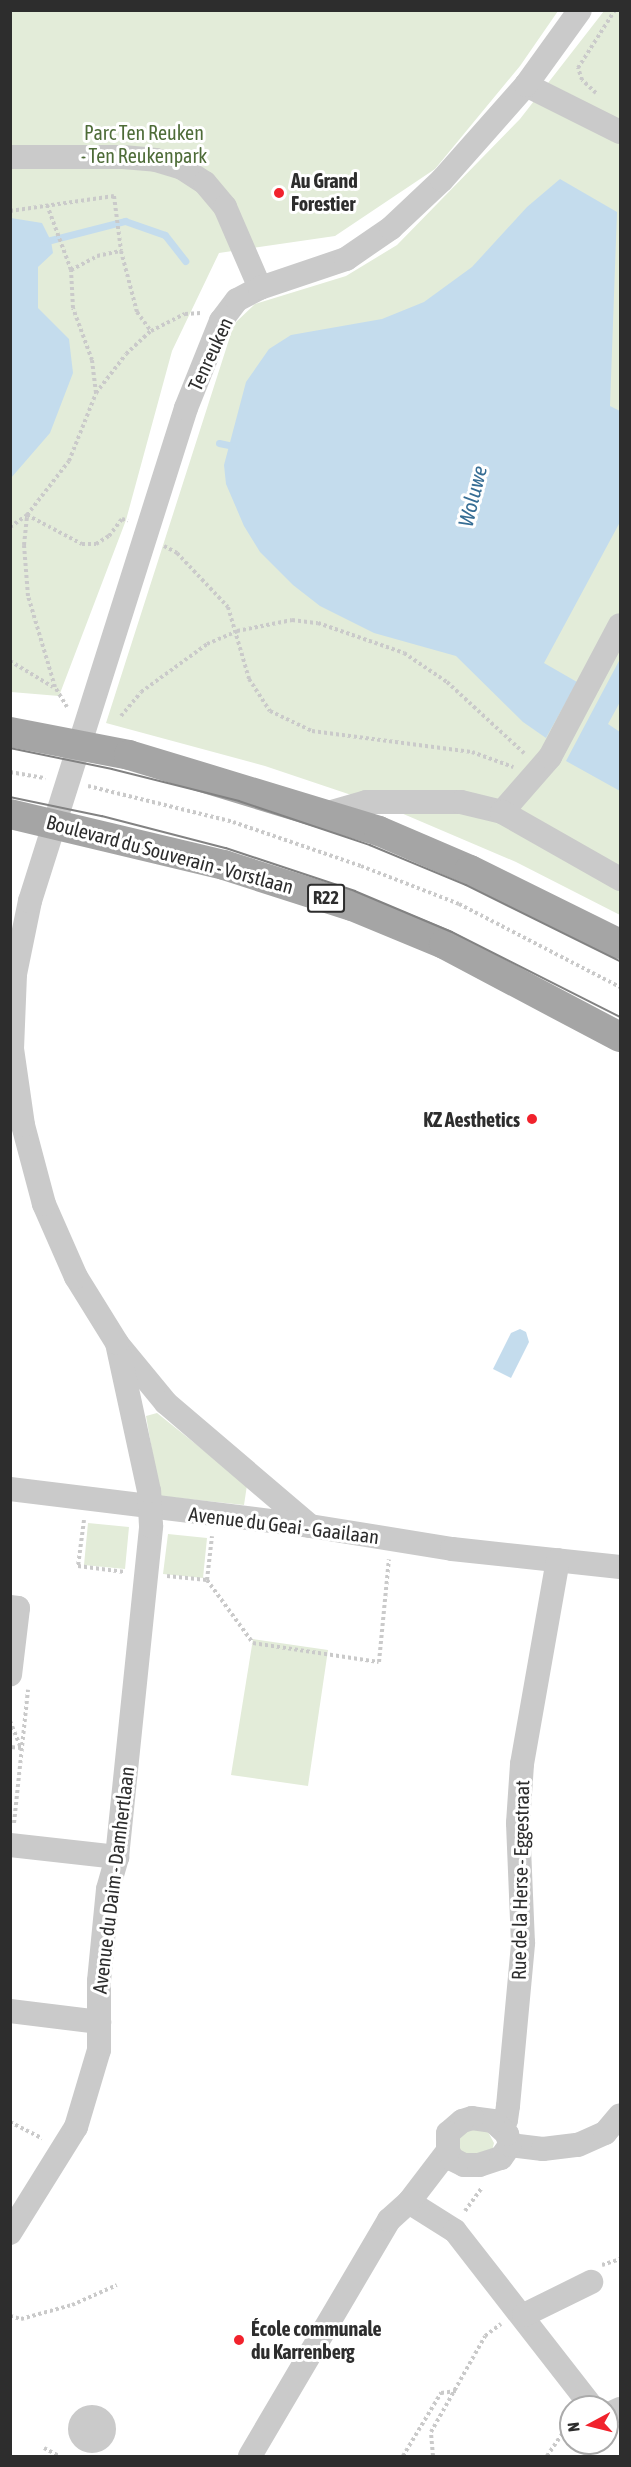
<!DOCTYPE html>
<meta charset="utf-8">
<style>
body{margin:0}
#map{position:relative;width:631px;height:2467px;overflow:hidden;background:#fff;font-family:"Asap Condensed",sans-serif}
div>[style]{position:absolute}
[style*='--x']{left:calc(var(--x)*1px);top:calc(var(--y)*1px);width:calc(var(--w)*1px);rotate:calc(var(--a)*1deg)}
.green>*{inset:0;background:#e3ecd9}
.water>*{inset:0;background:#c4dced}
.stream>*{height:7px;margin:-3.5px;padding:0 3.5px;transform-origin:3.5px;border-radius:3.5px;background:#c4dced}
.path>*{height:4px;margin-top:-2px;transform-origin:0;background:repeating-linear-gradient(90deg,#cacaca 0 3px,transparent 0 6px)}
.minor>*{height:24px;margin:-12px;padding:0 12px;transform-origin:12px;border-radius:12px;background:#cacaca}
.minor>.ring{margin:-12px;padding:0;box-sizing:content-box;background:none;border:24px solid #cacaca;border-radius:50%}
.major>*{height:30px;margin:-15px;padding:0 15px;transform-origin:15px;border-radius:15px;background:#a5a5a5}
.tram>*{height:1.5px;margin:-0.75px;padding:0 0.75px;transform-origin:0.75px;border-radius:0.75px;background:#828282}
.dots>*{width:16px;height:16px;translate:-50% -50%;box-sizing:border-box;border:3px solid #fff;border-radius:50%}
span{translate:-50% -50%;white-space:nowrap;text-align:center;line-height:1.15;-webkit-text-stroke:6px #fff;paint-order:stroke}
.shield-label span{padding:2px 4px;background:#fff;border:2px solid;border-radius:4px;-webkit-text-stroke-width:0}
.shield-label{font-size:18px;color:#2d2d2d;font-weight:700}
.park-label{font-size:20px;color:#4e6c38}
.poi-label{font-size:20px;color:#2d2d2d;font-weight:700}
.left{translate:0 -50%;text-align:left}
.right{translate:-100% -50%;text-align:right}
.street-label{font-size:20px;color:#2d2d2d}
.water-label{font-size:21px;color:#366d94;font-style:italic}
.frame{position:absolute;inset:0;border:12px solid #2d2d2d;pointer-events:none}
.north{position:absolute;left:559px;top:2395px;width:60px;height:60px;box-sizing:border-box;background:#fff;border:2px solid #ababab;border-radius:50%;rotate:263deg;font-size:16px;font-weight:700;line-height:24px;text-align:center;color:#2d2d2d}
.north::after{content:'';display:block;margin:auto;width:21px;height:27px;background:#f1222c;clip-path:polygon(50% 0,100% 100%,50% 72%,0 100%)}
</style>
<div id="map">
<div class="green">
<div style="clip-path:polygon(10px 11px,558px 11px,520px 66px,435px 169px,335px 236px,219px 253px,172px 351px,126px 520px,59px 696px,11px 692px)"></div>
<div style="clip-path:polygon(604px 11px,620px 11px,620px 915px,516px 862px,387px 807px,265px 766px,106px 723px,234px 324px,255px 304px,346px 276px,397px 245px,520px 119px)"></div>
<div style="clip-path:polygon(157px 1413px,247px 1485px,244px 1505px,160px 1496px,146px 1416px)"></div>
<div style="clip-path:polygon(88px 1523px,129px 1527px,125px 1569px,84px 1565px)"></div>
<div style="clip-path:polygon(168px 1534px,207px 1538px,203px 1578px,163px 1574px)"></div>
<div style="clip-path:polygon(253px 1639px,328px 1650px,308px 1786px,231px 1775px)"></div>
<div style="clip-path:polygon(473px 2128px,488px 2132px,494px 2143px,492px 2151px,467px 2155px,460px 2150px,458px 2136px)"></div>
</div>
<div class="water">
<div style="clip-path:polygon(560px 179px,617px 212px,610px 406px,620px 411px,620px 522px,544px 663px,577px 682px,546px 738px,523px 722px,456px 656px,374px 633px,320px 606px,293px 585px,260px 552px,244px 526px,226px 484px,224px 465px,246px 382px,269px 349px,291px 335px,382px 319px,424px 302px,472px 267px,527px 207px)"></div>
<div style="clip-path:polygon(11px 218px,42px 223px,51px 241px,53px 253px,38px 267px,38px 308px,69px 339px,73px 373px,50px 433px,11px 478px)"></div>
<div style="clip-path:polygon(620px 659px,620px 702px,608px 724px,620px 732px,620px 791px,566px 761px)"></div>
<div style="clip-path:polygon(520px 1329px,526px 1332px,529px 1342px,511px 1378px,493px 1369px,511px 1333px)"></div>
</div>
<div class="stream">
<div style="--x:43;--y:242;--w:85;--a:-14.4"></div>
<div style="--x:125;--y:221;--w:42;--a:19.3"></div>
<div style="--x:165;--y:235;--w:33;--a:52"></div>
<div style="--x:219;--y:443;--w:14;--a:12"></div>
</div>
<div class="path">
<div style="--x:596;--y:93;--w:19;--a:-137"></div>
<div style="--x:582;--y:80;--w:13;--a:-108"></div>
<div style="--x:578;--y:68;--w:69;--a:-57.5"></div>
<div style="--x:47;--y:205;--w:69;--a:69.7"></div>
<div style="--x:10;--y:211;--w:105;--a:-8.2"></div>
<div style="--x:114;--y:196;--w:55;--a:82.7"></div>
<div style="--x:121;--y:251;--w:63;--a:75.3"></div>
<div style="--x:137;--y:312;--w:24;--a:54"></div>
<div style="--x:96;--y:393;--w:33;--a:-97"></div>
<div style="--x:92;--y:360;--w:55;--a:-110.1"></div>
<div style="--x:73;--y:308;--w:38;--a:-93"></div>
<div style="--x:71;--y:270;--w:30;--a:-28"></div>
<div style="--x:97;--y:256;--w:25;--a:-12"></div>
<div style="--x:10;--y:527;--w:21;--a:-35"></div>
<div style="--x:27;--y:515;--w:68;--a:-52.1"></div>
<div style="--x:69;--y:461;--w:73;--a:-68.3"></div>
<div style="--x:96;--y:393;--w:49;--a:-52.4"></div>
<div style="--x:126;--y:354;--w:34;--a:-43"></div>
<div style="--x:151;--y:331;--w:38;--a:-27"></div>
<div style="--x:185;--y:314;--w:16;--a:-4"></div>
<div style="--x:164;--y:546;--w:15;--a:28"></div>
<div style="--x:177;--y:553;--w:74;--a:46.6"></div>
<div style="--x:228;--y:607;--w:75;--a:73.7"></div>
<div style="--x:249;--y:679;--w:38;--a:57"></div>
<div style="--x:270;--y:711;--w:47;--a:25.5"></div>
<div style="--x:312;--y:731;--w:161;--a:7.5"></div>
<div style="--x:472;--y:752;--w:44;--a:20.1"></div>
<div style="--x:10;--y:661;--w:50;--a:31.2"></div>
<div style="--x:67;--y:707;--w:23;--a:-121"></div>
<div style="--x:55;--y:687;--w:95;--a:-106.5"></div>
<div style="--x:28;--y:596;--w:51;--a:-94.5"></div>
<div style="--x:24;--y:545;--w:30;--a:-84"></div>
<div style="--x:27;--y:515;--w:62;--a:27.8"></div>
<div style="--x:82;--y:544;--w:14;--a:0"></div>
<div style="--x:96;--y:544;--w:15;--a:-32"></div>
<div style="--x:109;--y:536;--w:21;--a:-53"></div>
<div style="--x:122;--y:519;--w:6;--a:18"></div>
<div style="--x:121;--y:716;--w:31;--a:-50"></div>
<div style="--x:141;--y:692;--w:82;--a:-36"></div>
<div style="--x:207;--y:644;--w:33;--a:-23"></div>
<div style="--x:237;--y:631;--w:56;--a:-11.3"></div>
<div style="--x:292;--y:620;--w:26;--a:7"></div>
<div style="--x:318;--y:623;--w:91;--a:19.2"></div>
<div style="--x:404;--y:653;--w:52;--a:34"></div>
<div style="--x:447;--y:682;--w:105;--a:42.7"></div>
<div style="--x:10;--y:772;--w:36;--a:10"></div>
<div style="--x:88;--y:786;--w:149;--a:13.9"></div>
<div style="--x:233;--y:822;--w:135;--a:19"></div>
<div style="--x:361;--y:866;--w:105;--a:21.2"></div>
<div style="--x:459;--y:904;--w:181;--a:27.3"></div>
<div style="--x:84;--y:1520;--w:46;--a:97.4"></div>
<div style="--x:78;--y:1566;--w:47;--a:7.3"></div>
<div style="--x:167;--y:1576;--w:40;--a:5.7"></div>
<div style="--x:207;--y:1580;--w:78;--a:53.9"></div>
<div style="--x:253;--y:1643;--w:127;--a:8.6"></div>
<div style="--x:379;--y:1662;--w:103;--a:-84.5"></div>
<div style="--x:207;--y:1580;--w:44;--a:-83.5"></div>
<div style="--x:10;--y:1721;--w:29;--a:68"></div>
<div style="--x:21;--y:1748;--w:11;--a:-175"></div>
<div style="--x:14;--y:1823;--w:134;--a:-84"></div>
<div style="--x:10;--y:2122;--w:36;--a:27"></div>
<div style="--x:465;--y:2211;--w:29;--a:-54"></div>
<div style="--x:602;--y:2265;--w:19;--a:-18"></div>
<div style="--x:10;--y:2316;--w:11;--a:15"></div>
<div style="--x:21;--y:2319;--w:53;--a:-15.4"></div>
<div style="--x:72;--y:2305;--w:49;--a:-24"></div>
<div style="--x:44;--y:2448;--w:17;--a:28"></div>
<div style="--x:403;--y:2456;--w:74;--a:-58.9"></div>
<div style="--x:441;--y:2393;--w:15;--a:-8"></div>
<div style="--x:433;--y:2456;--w:24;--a:-95"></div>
<div style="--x:431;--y:2432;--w:110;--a:-60.6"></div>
<div style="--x:485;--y:2336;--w:20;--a:-37"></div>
<div style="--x:547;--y:2456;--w:42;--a:-55.6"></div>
</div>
<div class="minor">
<div style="--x:526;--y:85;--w:105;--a:26.6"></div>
<div style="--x:10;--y:157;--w:113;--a:0"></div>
<div style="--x:123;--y:157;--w:33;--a:5"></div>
<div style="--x:156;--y:160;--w:27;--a:17"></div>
<div style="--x:182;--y:168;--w:27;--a:33"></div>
<div style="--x:205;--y:183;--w:31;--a:50"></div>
<div style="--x:225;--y:207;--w:88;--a:66.6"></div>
<div style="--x:502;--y:812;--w:73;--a:-48.9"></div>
<div style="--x:550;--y:757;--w:149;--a:-62.1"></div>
<div style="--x:328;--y:813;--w:40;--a:-16"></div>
<div style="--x:366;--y:802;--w:95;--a:0"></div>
<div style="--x:461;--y:802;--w:42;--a:13.7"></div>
<div style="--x:502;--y:812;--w:136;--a:29.6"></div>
<div style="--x:120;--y:1347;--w:72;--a:50.6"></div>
<div style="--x:166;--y:1403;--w:189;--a:40.5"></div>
<div style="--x:10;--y:1489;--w:302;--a:7"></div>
<div style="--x:310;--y:1526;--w:144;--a:9.2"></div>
<div style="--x:452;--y:1549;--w:169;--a:6.1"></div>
<div style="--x:10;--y:1607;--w:8;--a:7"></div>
<div style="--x:18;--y:1608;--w:67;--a:96.8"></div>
<div style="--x:10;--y:1845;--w:108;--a:6.4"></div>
<div style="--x:10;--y:2011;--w:90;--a:7"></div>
<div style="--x:500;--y:2127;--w:9;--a:-49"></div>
<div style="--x:506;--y:2120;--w:14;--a:-82"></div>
<div style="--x:508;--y:2106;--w:164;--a:-84.7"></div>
<div style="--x:523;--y:1943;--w:120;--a:-92.4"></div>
<div style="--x:518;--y:1823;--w:59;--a:-86.1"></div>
<div style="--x:522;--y:1764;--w:207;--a:-80"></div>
<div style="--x:510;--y:2145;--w:33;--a:7"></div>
<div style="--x:543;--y:2149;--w:35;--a:-7"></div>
<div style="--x:578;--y:2145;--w:30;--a:-24"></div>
<div style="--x:605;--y:2133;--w:23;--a:-50"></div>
<div style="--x:409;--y:2202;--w:54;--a:32.2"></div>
<div style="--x:455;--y:2231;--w:223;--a:52.1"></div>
<div style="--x:10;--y:2233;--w:125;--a:-58.1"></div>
<div style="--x:76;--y:2127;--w:80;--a:-73.4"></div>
<div style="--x:99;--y:2050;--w:69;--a:-90"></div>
<div style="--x:99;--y:1981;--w:92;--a:-84.4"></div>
<div style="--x:108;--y:1889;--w:33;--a:-74"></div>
<div style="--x:117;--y:1857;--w:333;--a:-84.1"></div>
<div style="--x:151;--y:1526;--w:35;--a:-93"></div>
<div style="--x:149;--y:1491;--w:151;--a:-102.2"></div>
<div style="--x:117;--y:1343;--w:78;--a:-121.8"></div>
<div style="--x:76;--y:1277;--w:80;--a:-113.7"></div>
<div style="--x:44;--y:1204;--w:82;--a:-104.9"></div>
<div style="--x:23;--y:1125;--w:77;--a:-98.2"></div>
<div style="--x:12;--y:1049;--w:75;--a:-87.7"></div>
<div style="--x:15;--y:974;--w:75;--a:-78.4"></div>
<div style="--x:30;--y:901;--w:517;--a:-72.44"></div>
<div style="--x:186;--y:408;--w:94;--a:-68.1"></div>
<div style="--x:221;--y:321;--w:26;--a:-53"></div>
<div style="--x:237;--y:300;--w:26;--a:-28"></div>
<div style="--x:260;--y:288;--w:91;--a:-18.6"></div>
<div style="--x:346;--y:259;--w:55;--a:-34.6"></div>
<div style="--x:391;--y:228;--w:70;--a:-43.3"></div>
<div style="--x:442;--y:180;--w:127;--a:-48.5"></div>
<div style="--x:526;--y:85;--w:92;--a:-54.2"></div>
<div style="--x:524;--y:2315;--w:75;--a:-26.2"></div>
<div style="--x:607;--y:2415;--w:14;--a:-25"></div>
<div class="ring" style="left:80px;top:2417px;width:0;height:0"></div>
<div style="--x:250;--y:2456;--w:274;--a:-59.5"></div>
<div style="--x:389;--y:2220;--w:27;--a:-42"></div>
<div style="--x:409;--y:2202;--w:64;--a:-52.6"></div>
<div style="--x:448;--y:2151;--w:9;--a:63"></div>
<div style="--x:452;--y:2159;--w:13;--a:27"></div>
<div style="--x:464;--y:2165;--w:15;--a:0"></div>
<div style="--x:479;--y:2165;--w:23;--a:-18"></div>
<div style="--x:501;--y:2158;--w:16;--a:-55"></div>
<div style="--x:510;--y:2145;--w:11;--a:-105"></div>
<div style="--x:507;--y:2134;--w:19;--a:-137"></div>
<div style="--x:493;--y:2121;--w:21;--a:-172"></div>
<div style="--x:472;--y:2118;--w:10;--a:163"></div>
<div style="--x:462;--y:2121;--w:18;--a:139"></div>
<div style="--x:448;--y:2133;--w:18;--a:90"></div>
</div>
<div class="major">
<div style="--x:10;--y:732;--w:121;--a:10.9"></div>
<div style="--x:129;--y:755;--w:261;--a:16.9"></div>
<div style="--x:379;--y:831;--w:99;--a:23.2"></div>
<div style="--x:470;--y:870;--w:167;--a:26.3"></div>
<div style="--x:10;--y:814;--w:220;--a:13.4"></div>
<div style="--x:224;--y:865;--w:134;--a:17.8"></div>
<div style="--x:352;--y:906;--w:100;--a:22.4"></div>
<div style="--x:444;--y:944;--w:199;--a:27.9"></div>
</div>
<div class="tram">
<div style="--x:10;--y:748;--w:104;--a:11.6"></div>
<div style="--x:112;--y:769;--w:131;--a:14.1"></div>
<div style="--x:239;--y:801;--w:138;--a:18.6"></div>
<div style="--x:370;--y:845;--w:104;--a:22.6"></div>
<div style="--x:466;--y:885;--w:172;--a:26.3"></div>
<div style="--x:10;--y:797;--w:94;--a:11.7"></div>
<div style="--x:102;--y:816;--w:128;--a:14.5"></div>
<div style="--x:226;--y:848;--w:136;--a:18.4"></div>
<div style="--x:355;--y:891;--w:105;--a:22.9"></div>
<div style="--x:452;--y:932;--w:188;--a:26.8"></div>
</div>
<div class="dots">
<div style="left:279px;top:193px;background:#f1222c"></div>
<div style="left:532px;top:1119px;background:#f1222c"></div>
<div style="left:239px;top:2340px;background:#f1222c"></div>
</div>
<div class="shield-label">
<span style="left:326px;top:898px">R22</span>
</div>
<div class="park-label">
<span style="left:144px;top:144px">Parc Ten Reuken<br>- Ten Reukenpark</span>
</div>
<div class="poi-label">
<span class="left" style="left:291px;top:192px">Au Grand<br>Forestier</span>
<span class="right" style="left:520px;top:1119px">KZ Aesthetics</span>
<span class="left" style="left:251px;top:2340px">École communale<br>du Karrenberg</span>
</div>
<div class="street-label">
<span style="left:210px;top:354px;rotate:-65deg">Tenreuken</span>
<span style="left:170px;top:854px;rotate:15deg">Boulevard du Souverain - Vorstlaan</span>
<span style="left:284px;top:1525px;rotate:7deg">Avenue du Geai - Gaailaan</span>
<span style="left:113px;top:1880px;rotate:-83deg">Avenue du Daim - Damhertlaan</span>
<span style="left:520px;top:1880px;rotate:-89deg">Rue de la Herse - Eggestraat</span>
</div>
<div class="water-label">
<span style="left:472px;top:496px;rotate:-76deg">Woluwe</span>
</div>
<div class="frame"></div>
<div class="north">N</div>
</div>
